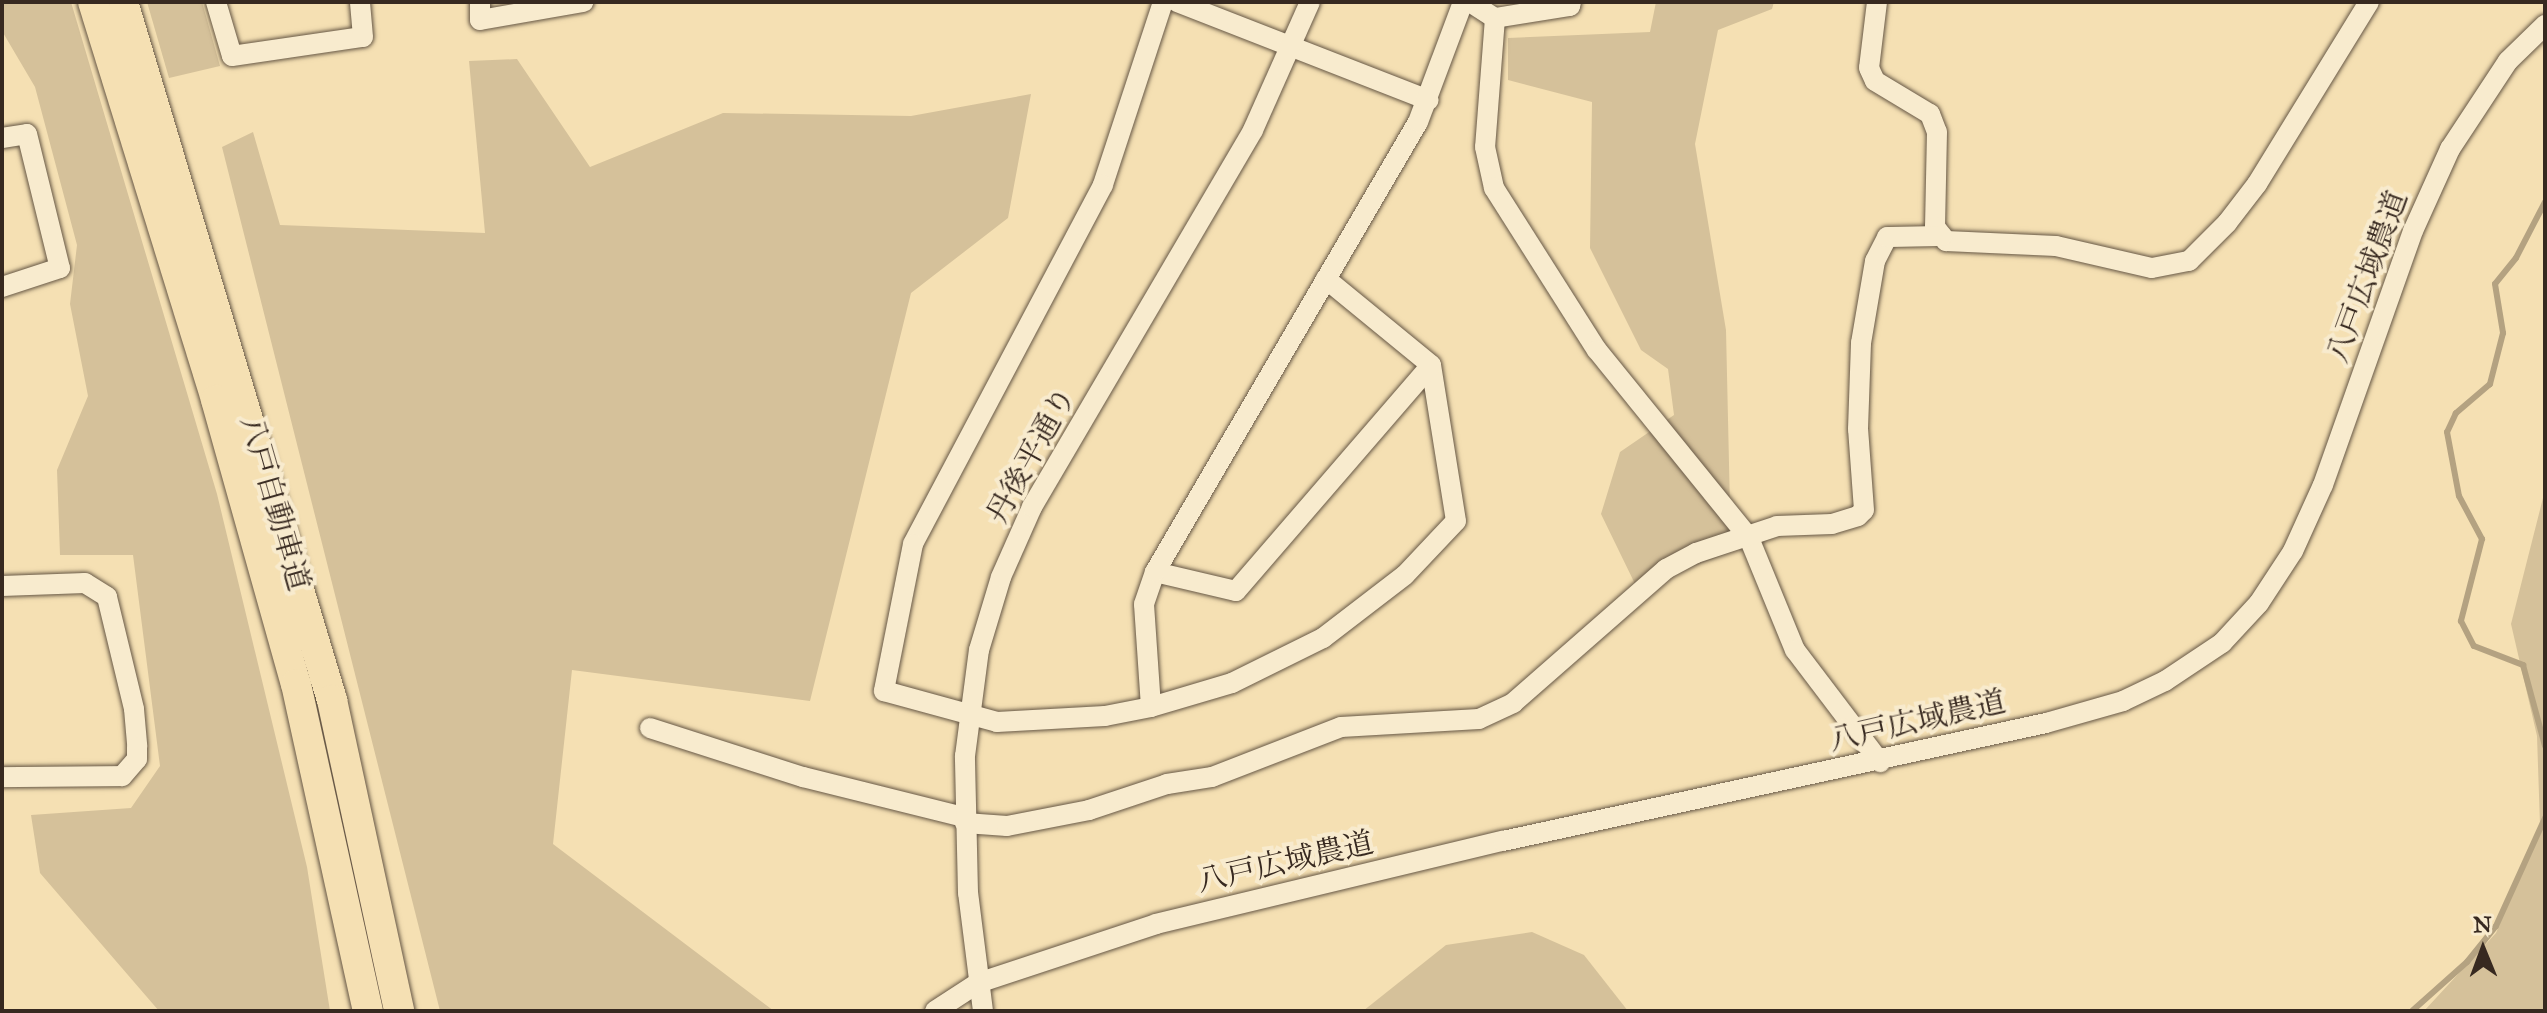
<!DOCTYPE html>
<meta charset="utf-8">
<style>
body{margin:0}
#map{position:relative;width:2547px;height:1013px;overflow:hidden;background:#f5e0b3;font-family:"IM FELL Great Primer","Noto Serif JP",serif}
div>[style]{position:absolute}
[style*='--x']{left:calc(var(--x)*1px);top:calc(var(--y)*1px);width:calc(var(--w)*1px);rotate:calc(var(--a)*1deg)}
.green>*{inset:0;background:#d5c19a}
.stream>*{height:6px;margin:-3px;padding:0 3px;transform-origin:3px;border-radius:3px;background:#b4a281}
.roads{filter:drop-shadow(0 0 2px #665745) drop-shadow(0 0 2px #665745)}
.minor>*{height:20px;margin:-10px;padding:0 10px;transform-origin:10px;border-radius:10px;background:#f8ebce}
.highway>*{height:30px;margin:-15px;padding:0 15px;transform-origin:15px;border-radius:15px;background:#f5e0b3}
span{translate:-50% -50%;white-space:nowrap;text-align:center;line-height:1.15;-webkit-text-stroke:8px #f8ebce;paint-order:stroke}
.street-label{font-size:30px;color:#372920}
.frame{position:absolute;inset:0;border:4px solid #372920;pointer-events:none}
.north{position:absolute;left:2443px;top:909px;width:80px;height:80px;-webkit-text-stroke:6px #f8ebce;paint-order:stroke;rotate:359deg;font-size:22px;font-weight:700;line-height:32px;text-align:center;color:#372920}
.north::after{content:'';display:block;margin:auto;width:28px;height:36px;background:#372920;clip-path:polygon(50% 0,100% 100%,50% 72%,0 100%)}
</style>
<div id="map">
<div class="green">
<div style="clip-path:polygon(2px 2px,71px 2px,217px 494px,307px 867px,330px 1011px,159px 1011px,40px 873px,31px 815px,131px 808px,160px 766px,133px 555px,60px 555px,57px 470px,88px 396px,70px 304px,77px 245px,35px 87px,2px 31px)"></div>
<div style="clip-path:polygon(147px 2px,202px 2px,220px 66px,169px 78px)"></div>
<div style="clip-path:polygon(1656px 2px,1774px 2px,1772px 9px,1718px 30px,1695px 144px,1726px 330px,1731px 552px,1637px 588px,1601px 514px,1620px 452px,1674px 415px,1668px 369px,1641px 350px,1590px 248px,1592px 102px,1508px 80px,1508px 38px,1650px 32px)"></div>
<div style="clip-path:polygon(517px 59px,590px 167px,723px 113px,911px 116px,1031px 94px,1008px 218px,911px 293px,810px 701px,572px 670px,553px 844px,774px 1011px,440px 1011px,222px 147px,253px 132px,280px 225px,485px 233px,469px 61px)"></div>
<div style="clip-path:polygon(2545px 490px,2545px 1011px,2424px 1011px,2496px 933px,2540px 825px,2537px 736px,2511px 624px)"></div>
<div style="clip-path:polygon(1532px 932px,1584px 955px,1628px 1011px,1363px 1011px,1446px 945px)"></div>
</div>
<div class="stream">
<div style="--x:2545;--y:202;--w:63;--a:117.4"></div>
<div style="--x:2516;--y:258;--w:33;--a:129"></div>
<div style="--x:2495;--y:284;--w:50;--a:80.7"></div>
<div style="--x:2503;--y:333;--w:53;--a:104.3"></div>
<div style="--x:2490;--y:384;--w:45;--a:139.5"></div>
<div style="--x:2456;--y:413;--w:21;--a:115"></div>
<div style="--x:2447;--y:432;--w:65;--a:79.4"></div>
<div style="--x:2459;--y:496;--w:49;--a:61.9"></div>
<div style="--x:2482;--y:539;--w:85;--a:104.4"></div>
<div style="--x:2461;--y:621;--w:28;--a:63"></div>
<div style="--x:2474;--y:646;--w:53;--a:21.2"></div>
<div style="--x:2523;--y:665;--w:84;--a:74.8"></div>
<div style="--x:2412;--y:1011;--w:74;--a:-41.7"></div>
<div style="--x:2467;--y:962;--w:46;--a:-51.1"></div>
<div style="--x:2496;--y:926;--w:119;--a:-65.6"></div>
</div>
<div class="roads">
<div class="minor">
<div style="--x:216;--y:2;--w:56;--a:73.5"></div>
<div style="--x:232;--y:56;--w:132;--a:-8.3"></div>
<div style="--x:363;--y:37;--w:35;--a:-95"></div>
<div style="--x:480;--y:2;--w:18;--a:90"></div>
<div style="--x:480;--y:20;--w:105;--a:-9.9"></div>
<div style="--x:1163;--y:2;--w:193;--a:108.2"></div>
<div style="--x:1103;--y:185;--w:406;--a:117.9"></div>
<div style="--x:913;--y:544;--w:150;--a:101.2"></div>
<div style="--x:884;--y:691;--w:117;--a:15.3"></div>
<div style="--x:997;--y:722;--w:108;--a:-3.2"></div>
<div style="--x:1105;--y:716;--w:47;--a:-11.1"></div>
<div style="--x:1151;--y:707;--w:84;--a:-16.5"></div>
<div style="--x:1232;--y:683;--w:102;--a:-26.3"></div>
<div style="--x:1323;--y:638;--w:103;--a:-37.5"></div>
<div style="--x:1405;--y:575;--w:74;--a:-46.6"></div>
<div style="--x:1456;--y:521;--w:158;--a:-99.1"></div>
<div style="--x:1431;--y:365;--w:136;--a:-140.7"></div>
<div style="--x:1177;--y:2;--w:270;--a:21.3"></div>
<div style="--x:1470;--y:2;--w:30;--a:33"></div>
<div style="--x:1495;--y:18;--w:129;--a:94.4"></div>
<div style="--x:1485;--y:147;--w:42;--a:77.6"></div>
<div style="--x:1494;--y:188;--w:192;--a:57.6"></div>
<div style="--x:1597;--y:350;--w:242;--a:51"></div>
<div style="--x:1749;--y:538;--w:121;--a:67.7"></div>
<div style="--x:1795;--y:650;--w:141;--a:52.8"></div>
<div style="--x:1877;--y:2;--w:66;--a:96.9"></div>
<div style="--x:1869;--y:68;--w:14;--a:65"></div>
<div style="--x:1875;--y:81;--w:64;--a:31"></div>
<div style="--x:1930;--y:114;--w:19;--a:69"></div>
<div style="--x:1937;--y:132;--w:95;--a:91.2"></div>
<div style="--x:1935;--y:227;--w:18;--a:52"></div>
<div style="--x:1946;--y:241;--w:110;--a:2.6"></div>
<div style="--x:2056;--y:246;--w:98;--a:12.9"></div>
<div style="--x:2152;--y:268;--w:38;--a:-11"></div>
<div style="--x:2189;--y:261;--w:54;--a:-45"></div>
<div style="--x:2227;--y:223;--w:49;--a:-52.4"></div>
<div style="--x:2257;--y:184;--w:214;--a:-58.4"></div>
<div style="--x:1495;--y:18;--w:76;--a:-9.1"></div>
<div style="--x:1570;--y:6;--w:4;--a:-76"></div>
<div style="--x:2;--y:138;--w:25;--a:-9"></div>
<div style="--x:27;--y:134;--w:138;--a:76.2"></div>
<div style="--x:60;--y:268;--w:61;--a:161.9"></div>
<div style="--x:1155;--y:572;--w:83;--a:13.2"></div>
<div style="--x:1236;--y:591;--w:298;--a:-49.2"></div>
<div style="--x:2;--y:586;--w:83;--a:-2.1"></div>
<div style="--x:85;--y:583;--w:26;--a:32"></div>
<div style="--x:107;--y:597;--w:115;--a:76.4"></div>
<div style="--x:134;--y:709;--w:38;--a:85"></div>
<div style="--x:137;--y:747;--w:12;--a:90"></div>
<div style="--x:137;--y:759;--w:23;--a:131"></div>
<div style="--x:122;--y:776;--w:120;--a:179.5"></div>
<div style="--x:1151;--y:707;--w:103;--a:-93.9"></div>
<div style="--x:1144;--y:604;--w:34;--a:-71"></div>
<div style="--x:1155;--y:572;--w:521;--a:-59.7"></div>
<div style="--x:1418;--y:122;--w:128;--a:-69.4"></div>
<div style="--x:650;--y:728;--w:161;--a:17.8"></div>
<div style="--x:803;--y:777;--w:166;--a:14"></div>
<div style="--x:965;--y:823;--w:42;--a:4.1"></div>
<div style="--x:1007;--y:826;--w:84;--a:-11"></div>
<div style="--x:1089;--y:810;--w:82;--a:-18.4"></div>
<div style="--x:1167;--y:784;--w:46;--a:-8.8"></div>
<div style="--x:1212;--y:777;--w:138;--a:-21.2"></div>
<div style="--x:1341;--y:727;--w:138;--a:-3.3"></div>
<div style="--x:1479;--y:719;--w:38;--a:-25"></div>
<div style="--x:1513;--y:703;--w:203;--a:-41.2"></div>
<div style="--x:1666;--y:569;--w:34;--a:-28"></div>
<div style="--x:1696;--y:553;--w:85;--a:-18.4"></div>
<div style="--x:1777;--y:526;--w:55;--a:-2.1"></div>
<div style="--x:1832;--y:524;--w:27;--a:-17"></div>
<div style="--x:1858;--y:516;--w:8;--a:-45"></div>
<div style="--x:1864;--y:510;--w:81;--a:-94.2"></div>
<div style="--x:1858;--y:429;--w:86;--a:-88"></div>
<div style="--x:1861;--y:343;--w:83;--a:-80.3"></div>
<div style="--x:1875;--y:261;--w:27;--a:-63"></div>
<div style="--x:1887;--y:237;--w:55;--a:-1"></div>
<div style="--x:935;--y:1011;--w:51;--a:-33.1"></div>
<div style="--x:978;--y:983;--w:188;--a:-18.3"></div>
<div style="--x:1156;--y:924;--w:357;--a:-13.5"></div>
<div style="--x:1503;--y:841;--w:556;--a:-12.26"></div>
<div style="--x:2046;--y:723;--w:80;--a:-15.9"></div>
<div style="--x:2123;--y:701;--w:47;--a:-25.5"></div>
<div style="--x:2165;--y:681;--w:69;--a:-33.7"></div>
<div style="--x:2222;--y:643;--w:54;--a:-47.2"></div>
<div style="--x:2259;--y:603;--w:62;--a:-56.8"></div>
<div style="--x:2293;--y:551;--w:72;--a:-65.6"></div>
<div style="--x:2323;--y:485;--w:269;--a:-70.5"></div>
<div style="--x:2413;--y:231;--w:90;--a:-65.7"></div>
<div style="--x:2450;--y:149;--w:105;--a:-56.6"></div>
<div style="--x:2508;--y:61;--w:52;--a:-44.2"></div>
<div style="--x:983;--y:1011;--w:119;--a:-97.2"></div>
<div style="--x:968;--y:893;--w:137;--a:-91.3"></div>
<div style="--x:965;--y:756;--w:107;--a:-82.5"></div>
<div style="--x:979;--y:650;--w:76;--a:-73.2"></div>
<div style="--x:1001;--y:577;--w:77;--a:-66.1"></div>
<div style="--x:1032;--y:507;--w:437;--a:-59.6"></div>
<div style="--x:1253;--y:130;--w:140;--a:-66"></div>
</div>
<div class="highway">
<div style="--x:93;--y:2;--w:417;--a:72.8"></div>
<div style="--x:216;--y:400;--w:295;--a:74.3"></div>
<div style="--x:296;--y:684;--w:335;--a:77.6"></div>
<div style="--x:123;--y:2;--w:729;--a:73.33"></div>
<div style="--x:332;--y:700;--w:318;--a:77.8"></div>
</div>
</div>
<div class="street-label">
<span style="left:2367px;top:277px;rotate:-70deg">八戸広域農道</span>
<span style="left:1031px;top:455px;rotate:-61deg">丹後平通り</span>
<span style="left:275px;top:503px;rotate:74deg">八戸自動車道</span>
<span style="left:1917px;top:721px;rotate:-13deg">八戸広域農道</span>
<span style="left:1285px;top:862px;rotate:-13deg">八戸広域農道</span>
</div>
<div class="frame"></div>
<div class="north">N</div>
</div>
